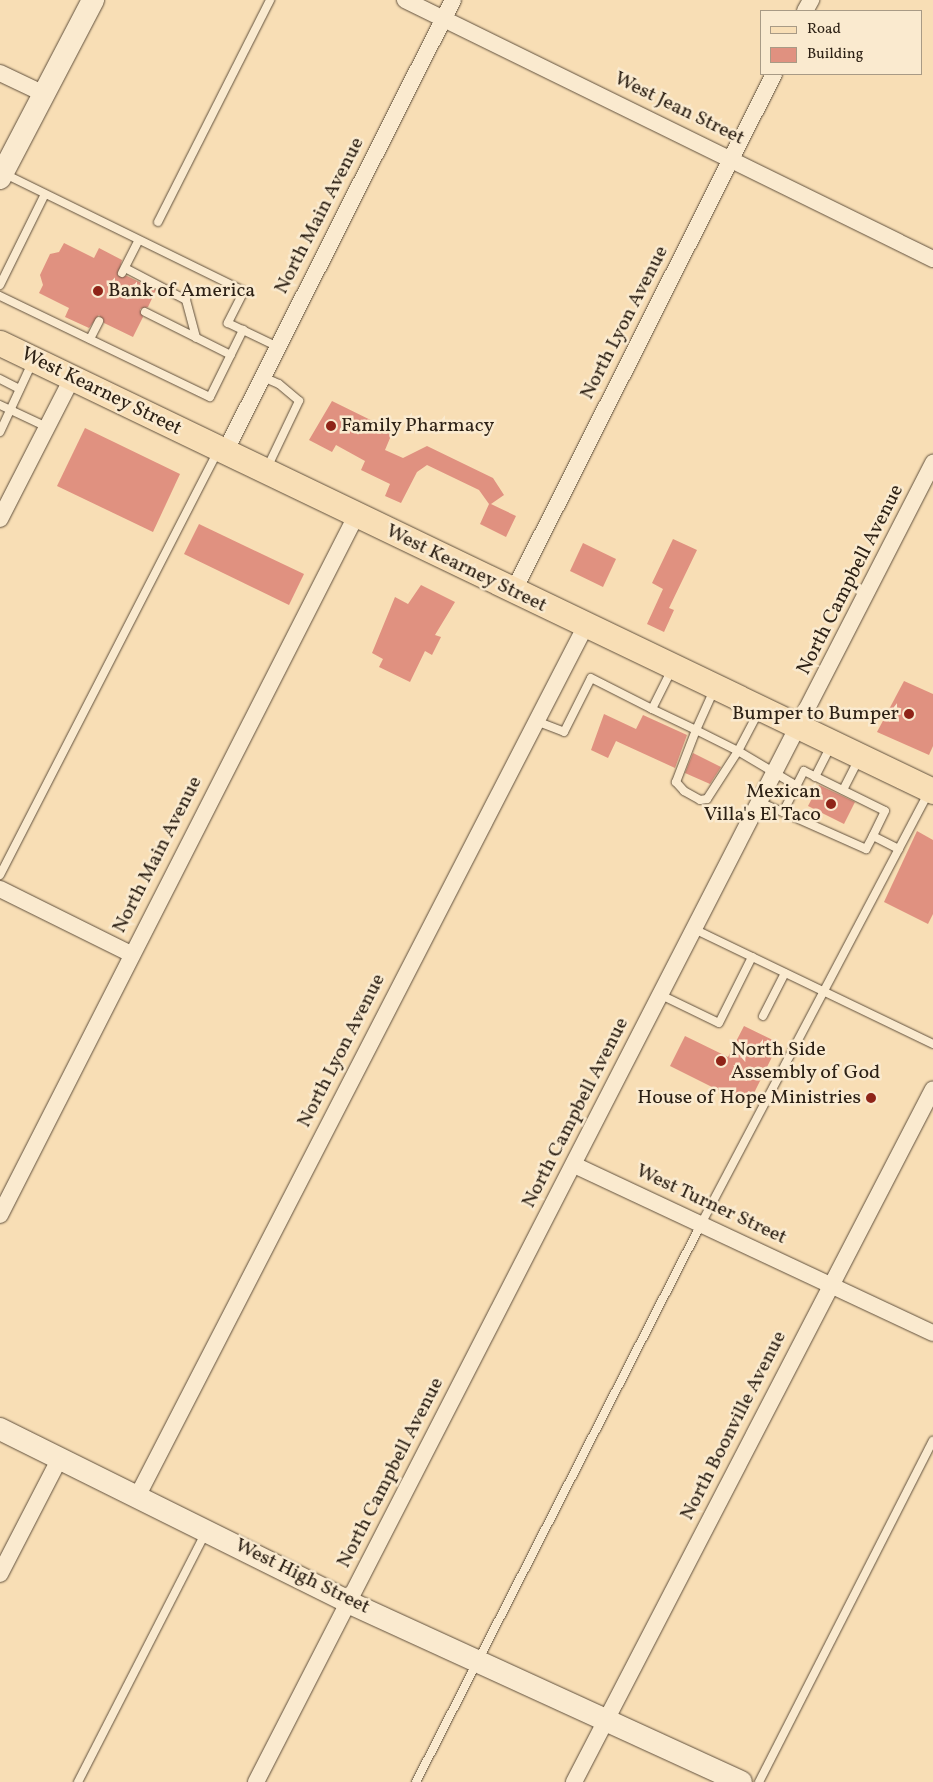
<!DOCTYPE html>
<style>
body{margin:0}
#map{position:relative;width:933px;height:1782px;overflow:hidden;background:#f8deb5;font-family:Vollkorn,serif}
div>[style]{position:absolute}
[style*='--x']{left:calc(var(--x)*1px);top:calc(var(--y)*1px);width:calc(var(--w)*1px);rotate:calc(var(--a)*1deg)}
.building>*{inset:0;background:#e09180}
.roads{filter:drop-shadow(0 0 1px #60503d) drop-shadow(0 0 1px #60503d)}
.lane>*{height:8px;margin:-4px;padding:0 4px;transform-origin:4px;border-radius:4px;background:#faeacf}
.street>*{height:16px;margin:-8px;padding:0 8px;transform-origin:8px;border-radius:8px;background:#faeacf}
.secondary>*{height:22px;margin:-11px;padding:0 11px;transform-origin:11px;border-radius:11px;background:#faeacf}
.primary>*{height:25px;margin:-12.5px;padding:0 12.5px;transform-origin:12.5px;border-radius:12.5px;background:#f8deb5}
.dots>*{width:14px;height:14px;translate:-50% -50%;box-sizing:border-box;border:2px solid #faeacf;border-radius:50%}
span{translate:-50% -50%;white-space:nowrap;text-align:center;line-height:1.15;-webkit-text-stroke:5px #faeacf;paint-order:stroke}
.street-label{font-size:20px;color:#2d2115}
.poi-label{font-size:20px;color:#2d2115}
.left{translate:0 -50%;text-align:left}
.right{translate:-100% -50%;text-align:right}
.legend{position:absolute;left:760px;top:10px;width:162px;height:65px;box-sizing:border-box;background:#faeacf;border:1px solid #a89a85;margin:0;padding:6px 9px;list-style:none;font-size:15px;color:#2d2115}
.legend li{display:flex;align-items:center;gap:10px;height:25px}
.legend b{width:25px;border:1px solid #a89a85}
</style>
<div id="map">
<div class="building">
<div style="clip-path:polygon(64px 243px,94px 258px,99px 248px,122px 260px,118px 276px,127px 276px,156px 290px,148px 307px,140px 309px,143px 317px,133px 337px,104px 323px,99px 315px,89px 328px,65px 317px,69px 308px,39px 293px,43px 285px,40px 275px,50px 254px,59px 252px)"></div>
<div style="clip-path:polygon(332px 401px,393px 431px,385px 450px,403px 458px,427px 446px,493px 478px,504px 495px,491px 504px,516px 516px,506px 537px,480px 524px,489px 504px,479px 490px,427px 465px,417px 472px,401px 503px,385px 496px,390px 484px,361px 470px,365px 461px,336px 445px,332px 452px,309px 440px)"></div>
<div style="clip-path:polygon(85px 428px,180px 474px,153px 532px,57px 486px)"></div>
<div style="clip-path:polygon(199px 524px,304px 574px,289px 605px,184px 554px)"></div>
<div style="clip-path:polygon(673px 539px,697px 550px,669px 608px,674px 610px,664px 632px,647px 624px,663px 589px,652px 583px)"></div>
<div style="clip-path:polygon(583px 543px,616px 559px,603px 587px,570px 571px)"></div>
<div style="clip-path:polygon(421px 585px,455px 602px,435px 635px,441px 637px,432px 655px,425px 651px,410px 682px,379px 667px,383px 659px,372px 653px,395px 597px,408px 604px)"></div>
<div style="clip-path:polygon(904px 681px,933px 694px,933px 746px,929px 755px,877px 732px)"></div>
<div style="clip-path:polygon(604px 714px,636px 729px,643px 715px,687px 735px,675px 768px,616px 741px,608px 758px,591px 750px)"></div>
<div style="clip-path:polygon(693px 753px,721px 767px,710px 784px,685px 773px)"></div>
<div style="clip-path:polygon(819px 785px,855px 802px,844px 824px,808px 806px)"></div>
<div style="clip-path:polygon(917px 831px,933px 840px,933px 914px,928px 924px,884px 902px)"></div>
<div style="clip-path:polygon(744px 1026px,779px 1043px,748px 1105px,670px 1066px,685px 1036px,728px 1057px)"></div>
</div>
<div class="roads">
<div class="lane">
<div style="--x:5;--y:174;--w:266;--a:26.1"></div>
<div style="--x:244;--y:291;--w:36;--a:117"></div>
<div style="--x:228;--y:323;--w:55;--a:25.6"></div>
<div style="--x:158;--y:222;--w:249;--a:-63.2"></div>
<div style="--x:125;--y:268;--w:69;--a:27.7"></div>
<div style="--x:186;--y:300;--w:39;--a:75"></div>
<div style="--x:122;--y:273;--w:36;--a:-63"></div>
<div style="--x:0;--y:285;--w:99;--a:-63.7"></div>
<div style="--x:0;--y:296;--w:233;--a:25.7"></div>
<div style="--x:210;--y:397;--w:75;--a:-63.8"></div>
<div style="--x:145;--y:312;--w:96;--a:26.6"></div>
<div style="--x:90;--y:339;--w:20;--a:-63"></div>
<div style="--x:263;--y:377;--w:17;--a:24"></div>
<div style="--x:279;--y:384;--w:26;--a:40"></div>
<div style="--x:299;--y:401;--w:74;--a:115.5"></div>
<div style="--x:0;--y:379;--w:22;--a:27"></div>
<div style="--x:0;--y:405;--w:52;--a:25.1"></div>
<div style="--x:0;--y:432;--w:78;--a:-65.1"></div>
<div style="--x:652;--y:709;--w:49;--a:25.5"></div>
<div style="--x:696;--y:730;--w:44;--a:-65.8"></div>
<div style="--x:759;--y:711;--w:45;--a:117.7"></div>
<div style="--x:738;--y:751;--w:47;--a:-153.4"></div>
<div style="--x:696;--y:730;--w:56;--a:111"></div>
<div style="--x:676;--y:782;--w:12;--a:48"></div>
<div style="--x:684;--y:791;--w:18;--a:29"></div>
<div style="--x:700;--y:800;--w:7;--a:-8"></div>
<div style="--x:707;--y:799;--w:57;--a:-57.1"></div>
<div style="--x:738;--y:751;--w:69;--a:30.7"></div>
<div style="--x:536;--y:721;--w:30;--a:21"></div>
<div style="--x:564;--y:732;--w:60;--a:-63.4"></div>
<div style="--x:591;--y:678;--w:68;--a:26.9"></div>
<div style="--x:652;--y:709;--w:45;--a:-63.4"></div>
<div style="--x:815;--y:777;--w:36;--a:-63"></div>
<div style="--x:843;--y:790;--w:36;--a:-63"></div>
<div style="--x:759;--y:802;--w:26;--a:23"></div>
<div style="--x:783;--y:812;--w:46;--a:-62.9"></div>
<div style="--x:804;--y:771;--w:90;--a:26.3"></div>
<div style="--x:885;--y:811;--w:28;--a:116"></div>
<div style="--x:873;--y:836;--w:29;--a:27"></div>
<div style="--x:783;--y:812;--w:91;--a:24"></div>
<div style="--x:866;--y:849;--w:15;--a:-62"></div>
<div style="--x:0;--y:875;--w:477;--a:-62.8"></div>
<div style="--x:694;--y:929;--w:265;--a:25.7"></div>
<div style="--x:661;--y:995;--w:64;--a:25.8"></div>
<div style="--x:719;--y:1023;--w:74;--a:-63.4"></div>
<div style="--x:763;--y:1016;--w:48;--a:-62.9"></div>
<div style="--x:78;--y:1782;--w:279;--a:-62.9"></div>
<div style="--x:416;--y:1782;--w:627;--a:-62.94"></div>
<div style="--x:701;--y:1224;--w:488;--a:-62.2"></div>
<div style="--x:759;--y:1782;--w:383;--a:-63"></div>
</div>
<div class="street">
<div style="--x:405;--y:0;--w:588;--a:26.13"></div>
<div style="--x:805;--y:11;--w:13;--a:-61"></div>
<div style="--x:0;--y:73;--w:49;--a:25.5"></div>
<div style="--x:225;--y:452;--w:506;--a:-63.23"></div>
<div style="--x:0;--y:519;--w:158;--a:-62.9"></div>
<div style="--x:513;--y:592;--w:580;--a:-63.26"></div>
<div style="--x:0;--y:889;--w:146;--a:26.4"></div>
<div style="--x:574;--y:1165;--w:396;--a:25.1"></div>
<div style="--x:0;--y:1215;--w:784;--a:-63.01"></div>
<div style="--x:138;--y:1495;--w:976;--a:-62.75"></div>
<div style="--x:0;--y:1574;--w:131;--a:-62.7"></div>
<div style="--x:256;--y:1782;--w:1483;--a:-62.83"></div>
<div style="--x:574;--y:1782;--w:780;--a:-62.61"></div>
</div>
<div class="secondary">
<div style="--x:0;--y:178;--w:201;--a:-62.4"></div>
<div style="--x:0;--y:1429;--w:389;--a:26.4"></div>
<div style="--x:348;--y:1602;--w:432;--a:24.6"></div>
</div>
<div class="primary">
<div style="--x:0;--y:343;--w:1035;--a:25.65"></div>
</div>
</div>
<div class="dots">
<div style="left:98px;top:291px;background:#8f2418"></div>
<div style="left:331px;top:426px;background:#8f2418"></div>
<div style="left:909px;top:714px;background:#8f2418"></div>
<div style="left:831px;top:804px;background:#8f2418"></div>
<div style="left:721px;top:1061px;background:#8f2418"></div>
<div style="left:871px;top:1098px;background:#8f2418"></div>
</div>
<div class="street-label">
<span style="left:679px;top:109px;rotate:26deg">West Jean Street</span>
<span style="left:320px;top:216px;rotate:-63deg">North Main Avenue</span>
<span style="left:625px;top:323px;rotate:-63deg">North Lyon Avenue</span>
<span style="left:101px;top:392px;rotate:26deg">West Kearney Street</span>
<span style="left:466px;top:569px;rotate:26deg">West Kearney Street</span>
<span style="left:851px;top:580px;rotate:-63deg">North Campbell Avenue</span>
<span style="left:158px;top:855px;rotate:-63deg">North Main Avenue</span>
<span style="left:342px;top:1051px;rotate:-63deg">North Lyon Avenue</span>
<span style="left:576px;top:1113px;rotate:-63deg">North Campbell Avenue</span>
<span style="left:711px;top:1205px;rotate:25deg">West Turner Street</span>
<span style="left:734px;top:1426px;rotate:-63deg">North Boonville Avenue</span>
<span style="left:391px;top:1473px;rotate:-63deg">North Campbell Avenue</span>
<span style="left:302px;top:1577px;rotate:26deg">West High Street</span>
</div>
<div class="poi-label">
<span class="left" style="left:108px;top:291px">Bank of America</span>
<span class="left" style="left:341px;top:426px">Family Pharmacy</span>
<span class="right" style="left:899px;top:714px">Bumper to Bumper</span>
<span class="right" style="left:821px;top:804px">Mexican<br>Villa's El Taco</span>
<span class="left" style="left:731px;top:1062px">North Side<br>Assembly of God</span>
<span class="right" style="left:861px;top:1098px">House of Hope Ministries</span>
</div>
<ul class="legend">
<li><b style="height:6px;background:#f8deb5"></b>Road</li>
<li><b style="height:14px;background:#e09180"></b>Building</li>
</ul>
</div>
